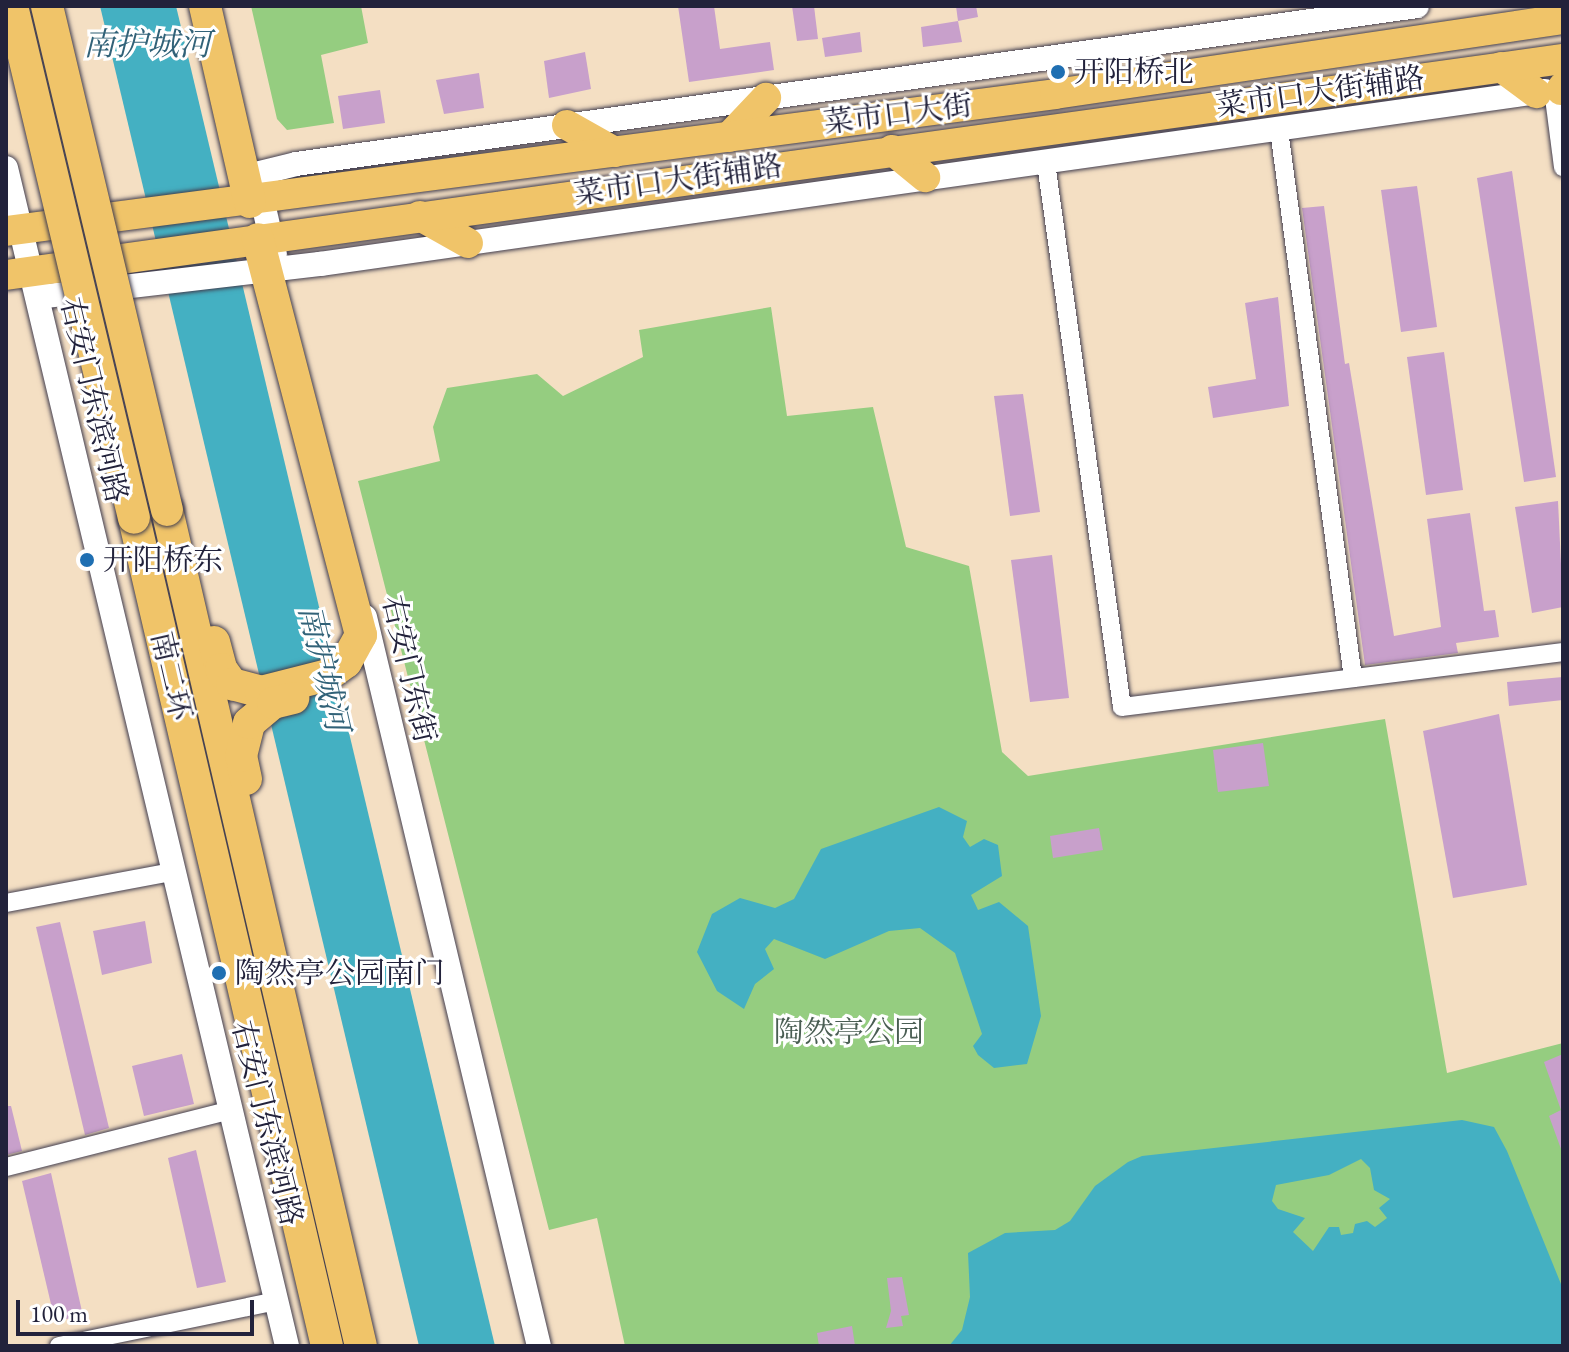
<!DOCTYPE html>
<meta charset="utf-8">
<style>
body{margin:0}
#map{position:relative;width:1569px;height:1352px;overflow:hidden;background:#f4dfc3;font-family:"EB Garamond","Noto Serif SC",serif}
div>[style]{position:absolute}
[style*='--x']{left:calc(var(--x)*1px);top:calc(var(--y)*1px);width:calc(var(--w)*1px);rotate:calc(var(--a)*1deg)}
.green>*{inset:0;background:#95cd80}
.water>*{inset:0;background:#44b0c2}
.building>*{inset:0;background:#c8a0cb}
.roads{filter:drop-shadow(0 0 2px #423e4f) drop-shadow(0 0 2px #423e4f)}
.minor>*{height:18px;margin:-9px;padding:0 9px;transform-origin:9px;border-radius:9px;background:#fff}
.tertiary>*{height:24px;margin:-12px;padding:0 12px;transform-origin:12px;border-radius:12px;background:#fff}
.primary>*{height:30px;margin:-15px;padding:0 15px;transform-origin:15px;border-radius:15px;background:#f0c469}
.trunk>*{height:32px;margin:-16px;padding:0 16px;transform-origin:16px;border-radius:16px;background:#f0c469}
.bridges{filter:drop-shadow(0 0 2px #423e4f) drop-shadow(0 0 2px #423e4f)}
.trunk-bridge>*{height:32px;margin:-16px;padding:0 16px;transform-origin:16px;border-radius:16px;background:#f0c469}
.dots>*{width:22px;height:22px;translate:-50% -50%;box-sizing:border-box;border:4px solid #fff;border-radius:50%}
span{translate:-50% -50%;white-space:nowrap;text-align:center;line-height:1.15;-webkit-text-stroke:6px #fff;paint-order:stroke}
.poi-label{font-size:30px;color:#22223b}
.left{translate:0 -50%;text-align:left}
.street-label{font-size:30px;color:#22223b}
.park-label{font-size:30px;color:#4a5e53}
.water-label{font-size:32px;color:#316278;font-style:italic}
.frame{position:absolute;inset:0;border:8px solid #22223b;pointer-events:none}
.scale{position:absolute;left:16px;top:1300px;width:238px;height:36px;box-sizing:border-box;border:4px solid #22223b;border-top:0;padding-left:10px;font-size:24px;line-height:28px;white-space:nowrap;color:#22223b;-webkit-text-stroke:6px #fff;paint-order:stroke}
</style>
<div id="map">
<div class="green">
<div style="clip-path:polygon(251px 6px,361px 6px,368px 43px,321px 55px,334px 123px,287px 130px,277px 119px)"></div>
<div style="clip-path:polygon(771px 307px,787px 416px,873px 407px,906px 547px,969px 566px,1002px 752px,1028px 776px,1385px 719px,1447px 1073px,1563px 1043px,1563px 1346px,625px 1346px,597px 1218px,549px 1230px,358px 481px,440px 461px,433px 427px,447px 388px,537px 374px,563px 396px,643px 357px,639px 330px)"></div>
</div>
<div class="water">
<div style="clip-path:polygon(100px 6px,176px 6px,495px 1346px,419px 1346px)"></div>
<div style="clip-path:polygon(939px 807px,967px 821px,963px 837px,970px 847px,984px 839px,998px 845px,1002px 876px,971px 895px,978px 910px,999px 902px,1028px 926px,1041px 1016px,1027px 1064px,994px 1068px,978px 1055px,973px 1046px,982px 1034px,955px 953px,920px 928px,889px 931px,825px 959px,774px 939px,765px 949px,774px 969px,755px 984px,744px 1009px,717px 991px,697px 952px,712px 914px,740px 898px,775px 908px,794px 899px,821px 849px)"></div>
<div style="clip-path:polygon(evenodd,1462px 1120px,1494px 1127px,1507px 1151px,1563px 1289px,1563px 1346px,949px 1346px,962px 1330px,970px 1297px,968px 1253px,1005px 1233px,1055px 1230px,1070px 1221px,1095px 1186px,1128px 1162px,1142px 1156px,1462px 1120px,1361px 1159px,1370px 1168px,1374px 1190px,1390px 1199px,1379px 1208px,1387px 1218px,1375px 1227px,1367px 1221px,1355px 1224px,1353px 1233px,1341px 1235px,1339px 1227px,1329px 1227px,1313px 1251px,1293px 1232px,1305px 1218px,1278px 1209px,1272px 1201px,1276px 1185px,1329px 1175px,1361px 1159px)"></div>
</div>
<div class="building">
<div style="clip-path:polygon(678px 6px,714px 6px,720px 49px,770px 42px,774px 70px,689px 82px)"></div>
<div style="clip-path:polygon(792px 6px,814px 6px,818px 39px,797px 41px)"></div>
<div style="clip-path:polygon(956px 6px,976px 6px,978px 17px,958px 21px)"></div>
<div style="clip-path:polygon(958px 21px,962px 42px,923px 47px,921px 27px)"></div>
<div style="clip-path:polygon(860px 32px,862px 52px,825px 57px,822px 38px)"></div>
<div style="clip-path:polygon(585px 52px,591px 89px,549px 98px,544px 61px)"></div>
<div style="clip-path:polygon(479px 73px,484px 108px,444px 114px,436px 80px)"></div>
<div style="clip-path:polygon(380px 90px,385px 123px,343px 129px,338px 96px)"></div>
<div style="clip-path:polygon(1512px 171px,1556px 477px,1524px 482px,1477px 178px)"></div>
<div style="clip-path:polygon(1417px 186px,1437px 327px,1401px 332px,1381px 190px)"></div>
<div style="clip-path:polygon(1324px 206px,1345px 364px,1349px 363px,1394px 636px,1441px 627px,1427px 519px,1470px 513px,1484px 611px,1495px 610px,1499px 637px,1456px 643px,1458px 653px,1365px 665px,1302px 208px)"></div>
<div style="clip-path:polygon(1278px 297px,1289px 406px,1213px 418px,1208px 387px,1256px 379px,1245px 303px)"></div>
<div style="clip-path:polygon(1444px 352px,1463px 490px,1426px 495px,1407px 357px)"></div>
<div style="clip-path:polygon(1023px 394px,1040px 512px,1010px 516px,994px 396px)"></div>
<div style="clip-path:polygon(1558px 501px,1563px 607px,1532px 613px,1515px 507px)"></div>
<div style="clip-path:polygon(1052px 555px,1069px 698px,1030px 702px,1011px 560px)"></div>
<div style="clip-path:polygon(1563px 677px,1563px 700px,1509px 706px,1507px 682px)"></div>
<div style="clip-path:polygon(1499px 714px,1527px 885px,1453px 898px,1423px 731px)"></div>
<div style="clip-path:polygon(1263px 743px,1269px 786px,1218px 792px,1213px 750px)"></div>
<div style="clip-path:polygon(1099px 828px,1103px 850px,1053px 858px,1050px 836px)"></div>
<div style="clip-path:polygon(145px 921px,152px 963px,102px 975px,93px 931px)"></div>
<div style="clip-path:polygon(60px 922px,109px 1128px,85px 1135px,36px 927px)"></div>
<div style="clip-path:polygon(182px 1054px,194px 1104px,144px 1116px,132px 1066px)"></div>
<div style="clip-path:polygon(1563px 1054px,1563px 1149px,1561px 1149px,1549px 1116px,1561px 1110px,1544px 1062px)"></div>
<div style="clip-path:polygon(6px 1106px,11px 1106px,22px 1151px,6px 1155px)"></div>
<div style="clip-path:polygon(196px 1150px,226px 1282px,197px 1288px,168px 1158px)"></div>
<div style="clip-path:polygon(51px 1173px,83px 1316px,55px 1321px,22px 1181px)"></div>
<div style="clip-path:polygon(902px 1277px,909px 1315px,901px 1316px,903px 1326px,886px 1328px,891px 1311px,887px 1278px)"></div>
<div style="clip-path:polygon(852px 1326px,855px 1346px,819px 1346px,817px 1333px)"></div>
</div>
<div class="roads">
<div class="minor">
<div style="--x:1553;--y:90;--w:78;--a:82.6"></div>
<div style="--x:1279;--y:130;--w:553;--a:82.31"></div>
<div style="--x:1046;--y:163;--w:549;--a:82.05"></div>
<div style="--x:1122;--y:707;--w:444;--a:-7.1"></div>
<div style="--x:6;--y:903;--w:169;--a:-10.6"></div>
<div style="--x:6;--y:1167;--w:232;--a:-14.2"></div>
<div style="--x:59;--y:1346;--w:222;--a:-11.7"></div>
</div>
<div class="tertiary">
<div style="--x:6;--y:168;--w:1211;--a:76.58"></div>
<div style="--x:256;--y:174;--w:41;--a:-14"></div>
<div style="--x:296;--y:164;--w:1132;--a:-8.02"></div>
<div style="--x:258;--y:182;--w:75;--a:76.9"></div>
<div style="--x:38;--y:297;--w:284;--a:-6.7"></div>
<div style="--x:320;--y:264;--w:1237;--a:-8.04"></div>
<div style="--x:365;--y:617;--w:749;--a:76.58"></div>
</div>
<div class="primary">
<div style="--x:1501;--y:67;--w:44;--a:36.6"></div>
<div style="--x:1561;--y:90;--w:4;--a:-56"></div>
<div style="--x:567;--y:125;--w:55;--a:29.4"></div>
<div style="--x:729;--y:137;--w:54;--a:-46.5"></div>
<div style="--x:892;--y:150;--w:43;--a:39.3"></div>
<div style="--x:420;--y:216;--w:55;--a:29.4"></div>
<div style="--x:6;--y:231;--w:1058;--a:-7.44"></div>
<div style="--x:1055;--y:94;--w:514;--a:-8.4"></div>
<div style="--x:6;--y:275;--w:1572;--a:-7.9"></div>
</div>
<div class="trunk">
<div style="--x:205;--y:6;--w:201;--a:77.1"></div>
<div style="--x:167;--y:510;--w:858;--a:76.94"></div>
<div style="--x:134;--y:518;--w:850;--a:76.88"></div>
<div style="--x:214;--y:642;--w:28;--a:75"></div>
<div style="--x:221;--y:669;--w:19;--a:54"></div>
<div style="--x:232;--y:684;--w:30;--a:15"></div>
<div style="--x:261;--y:692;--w:69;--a:-14.2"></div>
<div style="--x:328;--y:675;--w:22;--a:-36"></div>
<div style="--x:346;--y:662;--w:31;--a:-61"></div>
<div style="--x:361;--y:635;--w:409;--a:-104.6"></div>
<div style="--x:246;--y:779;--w:24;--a:-102"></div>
<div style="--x:241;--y:756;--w:34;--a:-76"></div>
<div style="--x:249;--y:723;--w:31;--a:-40"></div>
<div style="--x:273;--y:703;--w:21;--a:-14"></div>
</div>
</div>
<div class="bridges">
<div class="trunk-bridge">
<div style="--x:12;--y:6;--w:526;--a:76.6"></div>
<div style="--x:47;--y:6;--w:518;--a:76.61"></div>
</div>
</div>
<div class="dots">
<div style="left:1058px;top:72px;background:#1f6fb2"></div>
<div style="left:87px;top:560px;background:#1f6fb2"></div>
<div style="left:219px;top:973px;background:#1f6fb2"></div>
</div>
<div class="poi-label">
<span class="left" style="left:1074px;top:72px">开阳桥北</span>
<span class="left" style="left:103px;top:560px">开阳桥东</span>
<span class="left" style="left:235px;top:973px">陶然亭公园南门</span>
</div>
<div class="street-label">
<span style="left:1320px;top:92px;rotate:-8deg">菜市口大街辅路</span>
<span style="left:898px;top:114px;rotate:-7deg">菜市口大街</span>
<span style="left:678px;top:180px;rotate:-8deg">菜市口大街辅路</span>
<span style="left:94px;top:400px;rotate:77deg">右安门东滨河路</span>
<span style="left:409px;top:669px;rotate:77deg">右安门东街</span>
<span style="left:171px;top:676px;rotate:77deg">南二环</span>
<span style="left:267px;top:1123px;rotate:76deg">右安门东滨河路</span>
</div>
<div class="park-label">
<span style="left:849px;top:1032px">陶然亭公园</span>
</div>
<div class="water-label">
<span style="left:147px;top:44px">南护城河</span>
<span style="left:324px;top:668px;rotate:77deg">南护城河</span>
</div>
<div class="frame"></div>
<div class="scale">100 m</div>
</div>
